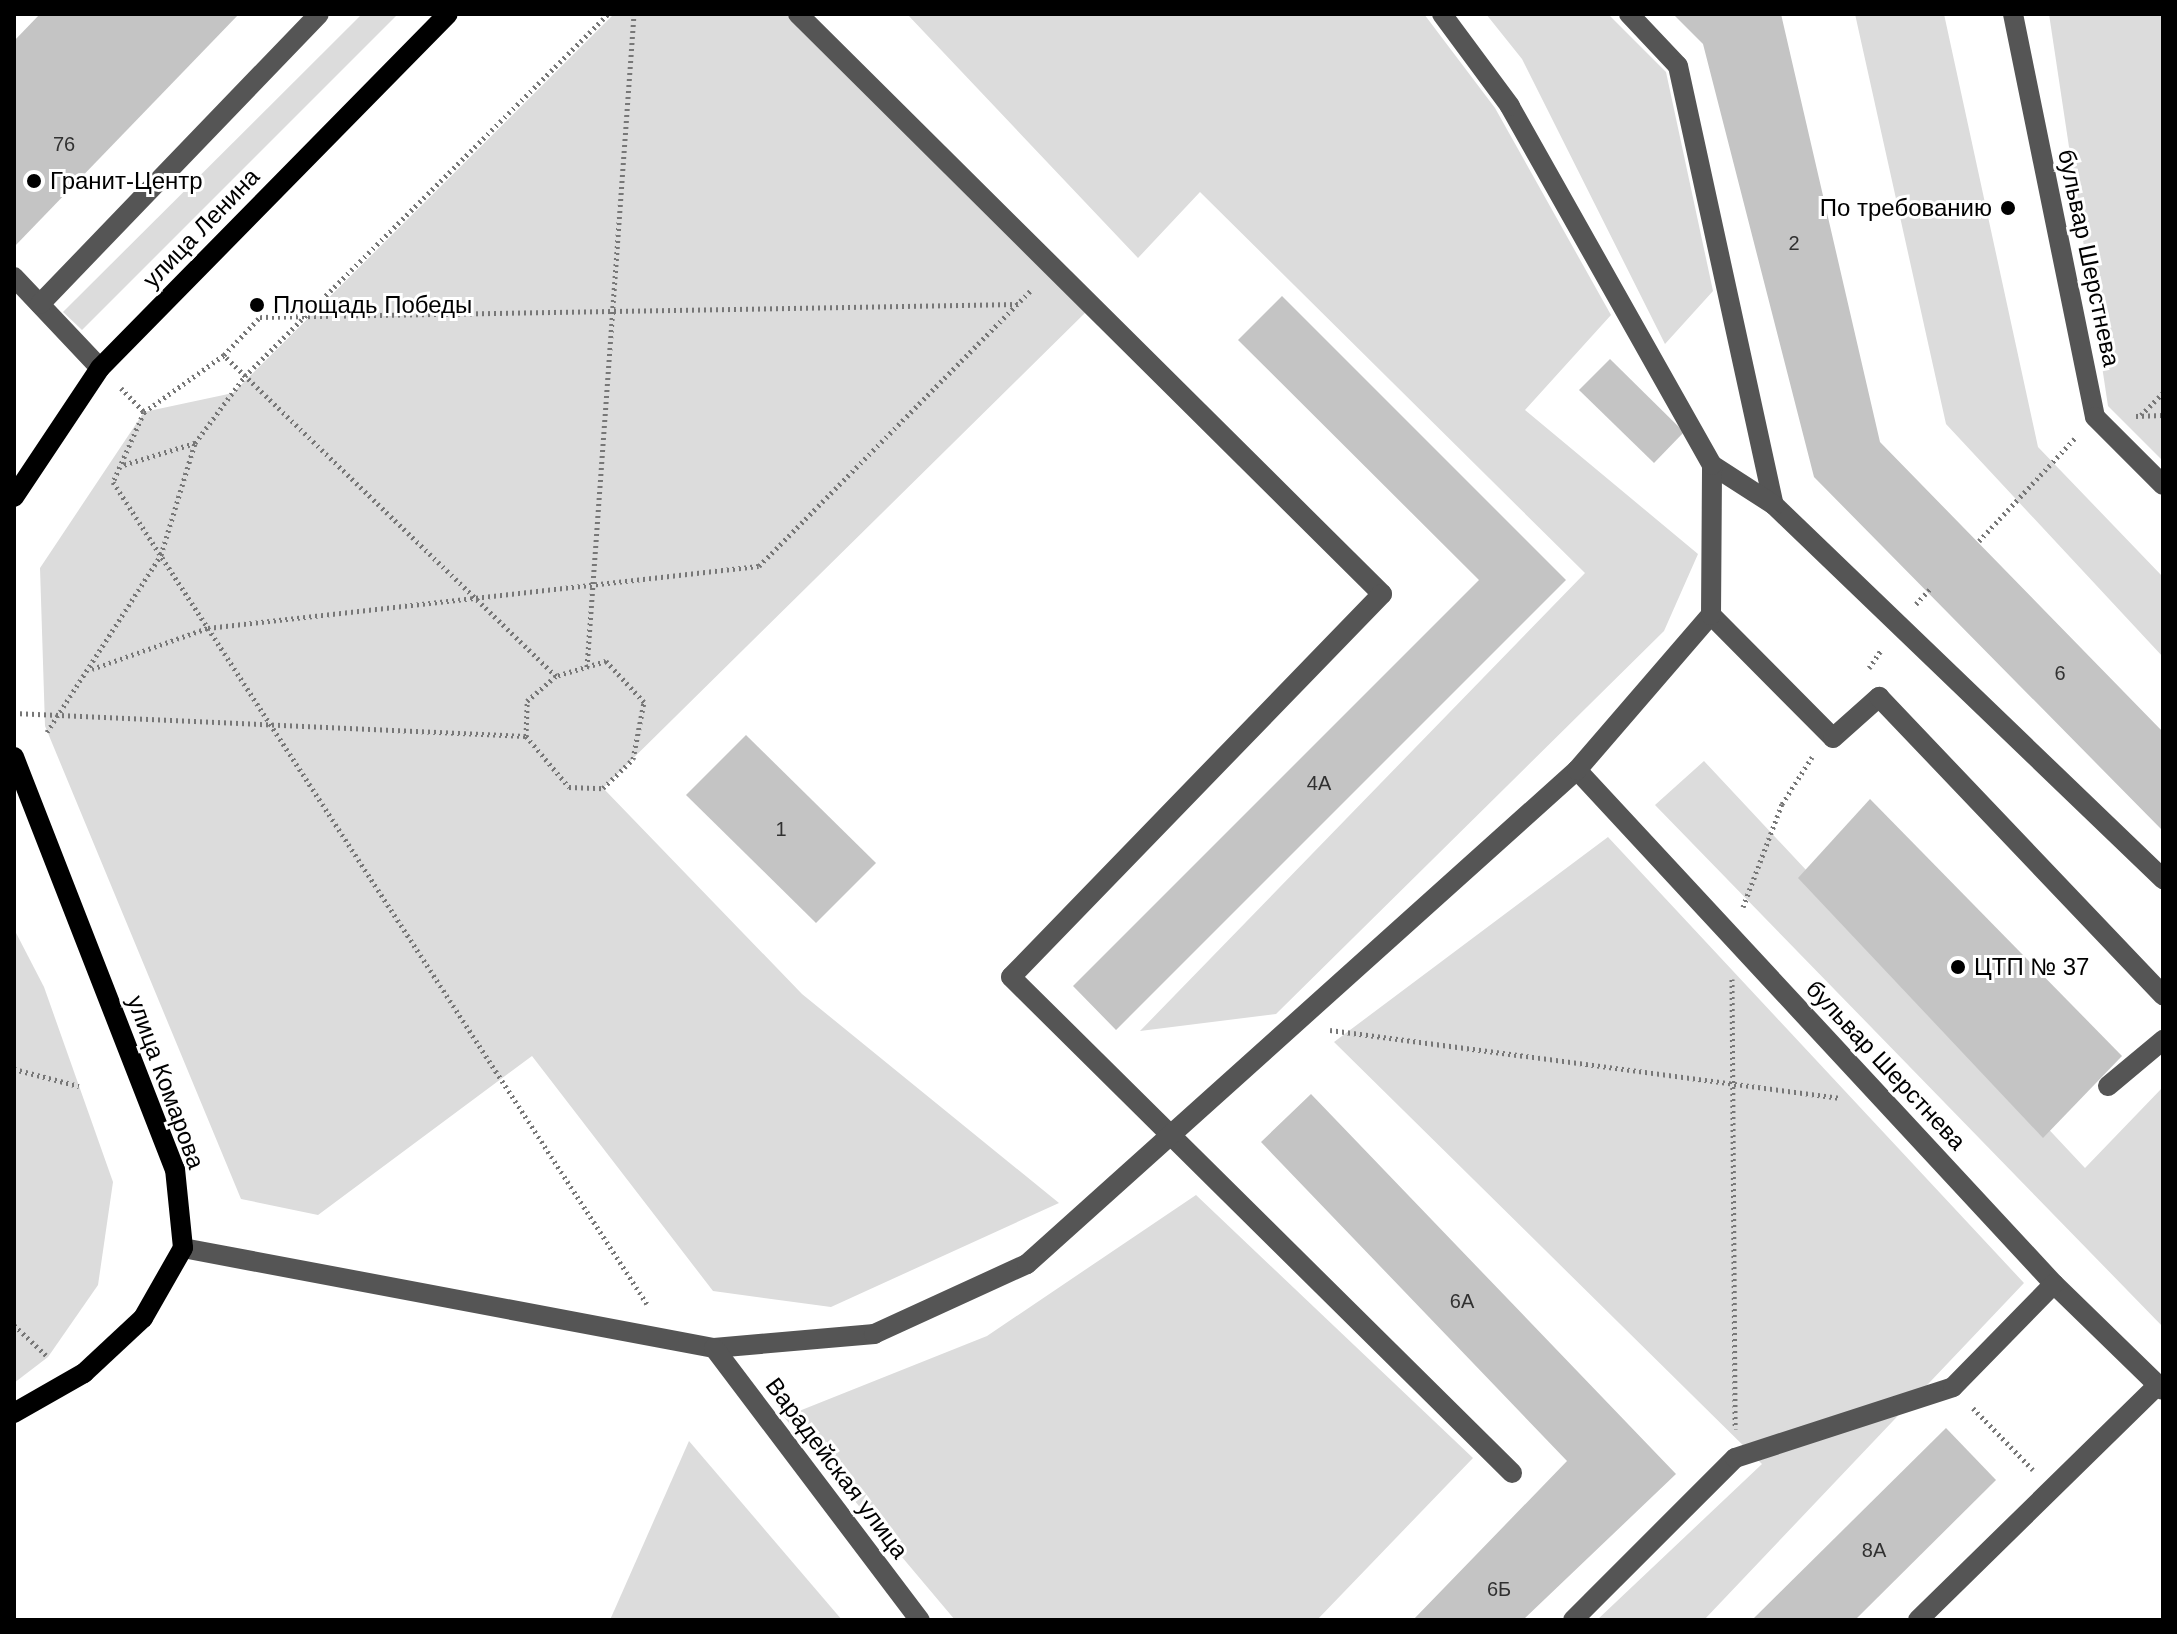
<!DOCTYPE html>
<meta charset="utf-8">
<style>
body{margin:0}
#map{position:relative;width:2177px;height:1634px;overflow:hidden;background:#fff;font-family:Arial,sans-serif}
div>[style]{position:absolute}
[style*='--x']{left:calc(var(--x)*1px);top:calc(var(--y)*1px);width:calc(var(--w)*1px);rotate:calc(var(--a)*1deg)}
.green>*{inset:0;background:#dcdcdc}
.building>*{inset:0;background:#c4c4c4}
.path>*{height:5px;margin-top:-2.5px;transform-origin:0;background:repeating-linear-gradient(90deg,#777 0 2px,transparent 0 6px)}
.minor>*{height:20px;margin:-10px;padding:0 10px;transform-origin:10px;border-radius:10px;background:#555}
.major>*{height:20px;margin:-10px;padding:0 10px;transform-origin:10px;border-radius:10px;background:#000}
.dots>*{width:22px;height:22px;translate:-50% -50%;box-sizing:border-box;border:4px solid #fff;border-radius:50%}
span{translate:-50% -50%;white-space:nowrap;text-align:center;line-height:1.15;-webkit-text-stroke:6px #fff;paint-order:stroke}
.number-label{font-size:20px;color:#313131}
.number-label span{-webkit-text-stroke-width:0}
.poi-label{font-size:24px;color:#000}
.left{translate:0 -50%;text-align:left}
.right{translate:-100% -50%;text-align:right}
.street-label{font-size:24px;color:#000}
.frame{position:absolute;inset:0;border:16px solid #000;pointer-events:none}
</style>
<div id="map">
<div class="green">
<div style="clip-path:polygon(362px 14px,398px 14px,82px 330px,63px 312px)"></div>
<div style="clip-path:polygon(614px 14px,792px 14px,1088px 310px,603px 788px,802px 994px,1059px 1203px,831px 1307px,713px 1291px,532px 1056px,318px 1215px,241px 1199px,45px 726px,40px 568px,144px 412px,233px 393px)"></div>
<div style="clip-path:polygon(907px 14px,1424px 14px,1495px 108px,1611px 315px,1525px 410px,1698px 554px,1664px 631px,1276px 1014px,1140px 1031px,1585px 573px,1200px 192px,1138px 258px)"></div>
<div style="clip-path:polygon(1486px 14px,1608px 14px,1666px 72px,1713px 291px,1665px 344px,1522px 59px)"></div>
<div style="clip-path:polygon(1855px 14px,1944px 14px,2038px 447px,2163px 577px,2163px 657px,1946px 424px)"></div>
<div style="clip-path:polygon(2049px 14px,2163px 14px,2163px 461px,2108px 406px)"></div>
<div style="clip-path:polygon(1704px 761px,2085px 1168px,2163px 1087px,2163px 1327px,1655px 805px)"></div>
<div style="clip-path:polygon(1608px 837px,2024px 1283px,1704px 1620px,1597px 1620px,1762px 1464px,1334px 1042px)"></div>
<div style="clip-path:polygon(14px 929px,44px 987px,113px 1182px,98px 1285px,48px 1357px,14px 1383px)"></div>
<div style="clip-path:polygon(1196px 1195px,1473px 1458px,1317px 1620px,955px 1620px,784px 1417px,987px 1336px)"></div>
<div style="clip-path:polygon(689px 1441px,842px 1620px,610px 1620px)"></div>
</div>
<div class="building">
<div style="clip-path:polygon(40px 14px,239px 14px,14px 247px,14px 41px)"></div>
<div style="clip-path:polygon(1673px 14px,1781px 14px,1880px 442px,2163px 732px,2163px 831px,1814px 477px,1703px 44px)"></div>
<div style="clip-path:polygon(1282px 296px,1566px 580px,1116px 1030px,1073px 986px,1479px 580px,1238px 340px)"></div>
<div style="clip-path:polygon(1610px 359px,1684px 432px,1654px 463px,1579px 390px)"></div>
<div style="clip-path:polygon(746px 735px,876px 863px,816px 923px,686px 795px)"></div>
<div style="clip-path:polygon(1870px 799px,2122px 1056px,2043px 1138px,1798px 878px)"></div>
<div style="clip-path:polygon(1311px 1094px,1676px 1474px,1523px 1620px,1413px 1620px,1567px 1461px,1261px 1142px)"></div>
<div style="clip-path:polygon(1946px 1428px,1996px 1480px,1855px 1620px,1752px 1620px)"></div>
</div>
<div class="path">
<div style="--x:121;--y:388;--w:33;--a:46"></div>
<div style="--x:144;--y:412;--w:77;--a:113.9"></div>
<div style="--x:113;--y:482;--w:980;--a:56.99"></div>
<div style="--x:144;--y:412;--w:98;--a:-35.5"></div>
<div style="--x:224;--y:355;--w:52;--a:-46.5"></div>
<div style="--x:260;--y:317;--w:758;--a:-0.98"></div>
<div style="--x:2141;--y:415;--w:31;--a:-45"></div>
<div style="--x:2136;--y:416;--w:27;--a:-2"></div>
<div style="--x:195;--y:443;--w:84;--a:-53.3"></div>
<div style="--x:245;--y:376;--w:513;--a:-44.92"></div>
<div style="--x:1979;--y:541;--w:141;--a:-47"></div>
<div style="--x:1916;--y:604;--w:21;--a:-47"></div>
<div style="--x:587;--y:667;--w:655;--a:-85.88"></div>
<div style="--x:1869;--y:668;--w:22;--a:-56"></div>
<div style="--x:92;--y:669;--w:123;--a:-19.5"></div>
<div style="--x:208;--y:628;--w:554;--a:-6.42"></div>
<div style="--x:759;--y:566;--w:390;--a:-45.4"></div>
<div style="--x:14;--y:713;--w:513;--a:2.57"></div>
<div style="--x:526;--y:736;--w:35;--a:-88"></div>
<div style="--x:527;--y:701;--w:38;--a:-41"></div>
<div style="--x:556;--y:676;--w:462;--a:-136"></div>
<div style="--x:47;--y:732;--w:211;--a:-57.2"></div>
<div style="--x:161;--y:555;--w:117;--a:-73.1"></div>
<div style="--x:195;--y:443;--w:78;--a:163"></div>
<div style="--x:526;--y:736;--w:67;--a:49.9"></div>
<div style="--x:569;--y:787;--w:34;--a:2"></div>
<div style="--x:603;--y:788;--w:42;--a:-44"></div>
<div style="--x:633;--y:759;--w:58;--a:-79.1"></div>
<div style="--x:644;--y:702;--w:56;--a:-132.8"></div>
<div style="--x:606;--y:661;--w:52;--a:163.3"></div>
<div style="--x:1743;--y:907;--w:110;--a:-69.3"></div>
<div style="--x:1782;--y:804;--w:56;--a:-57.4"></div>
<div style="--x:1732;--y:979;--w:450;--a:89.6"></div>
<div style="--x:1330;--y:1030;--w:515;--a:7.59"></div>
<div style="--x:14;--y:1069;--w:67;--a:14.7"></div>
<div style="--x:14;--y:1325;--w:47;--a:43.3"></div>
<div style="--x:1973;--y:1408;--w:86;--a:45.9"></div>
</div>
<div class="minor">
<div style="--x:798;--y:14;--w:823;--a:44.8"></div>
<div style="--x:1382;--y:594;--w:533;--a:134.09"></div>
<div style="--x:1011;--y:977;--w:705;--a:44.71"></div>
<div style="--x:1629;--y:14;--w:71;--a:46.7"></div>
<div style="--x:1678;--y:66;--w:449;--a:77.7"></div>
<div style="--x:1774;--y:505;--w:540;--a:43.87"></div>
<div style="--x:2013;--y:14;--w:411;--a:78.5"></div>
<div style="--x:2095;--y:417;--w:96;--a:45"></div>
<div style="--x:14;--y:277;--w:125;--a:46.6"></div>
<div style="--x:40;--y:304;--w:402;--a:-46.1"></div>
<div style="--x:1712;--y:465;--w:74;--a:32.8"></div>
<div style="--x:1711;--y:615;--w:173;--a:45.2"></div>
<div style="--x:1833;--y:738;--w:62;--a:-41.7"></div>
<div style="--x:1879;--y:697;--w:412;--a:46.4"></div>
<div style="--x:1577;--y:770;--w:701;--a:47.14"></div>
<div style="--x:2054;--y:1284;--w:152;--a:44.2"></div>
<div style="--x:2108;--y:1086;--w:72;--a:-39.9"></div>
<div style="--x:183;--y:1248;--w:540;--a:10.67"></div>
<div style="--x:714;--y:1348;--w:161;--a:-5"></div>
<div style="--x:874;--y:1334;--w:168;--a:-24.6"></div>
<div style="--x:1027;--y:1264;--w:739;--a:-41.93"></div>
<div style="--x:1577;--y:770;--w:205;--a:-49.2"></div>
<div style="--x:1711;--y:615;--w:150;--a:-89.6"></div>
<div style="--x:1712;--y:465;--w:412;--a:-119.4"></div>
<div style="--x:1510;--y:106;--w:114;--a:-126.5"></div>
<div style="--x:714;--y:1348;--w:341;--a:52.9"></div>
<div style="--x:1573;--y:1620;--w:229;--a:-45"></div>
<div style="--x:1735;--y:1458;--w:229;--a:-18"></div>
<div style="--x:1953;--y:1387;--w:144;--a:-45.6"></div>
<div style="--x:1918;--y:1620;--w:336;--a:-44.4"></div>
</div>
<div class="major">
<div style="--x:14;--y:497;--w:155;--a:-56.3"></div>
<div style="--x:100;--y:368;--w:496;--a:-45.5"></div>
<div style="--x:14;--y:757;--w:442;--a:68.7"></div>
<div style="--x:175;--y:1169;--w:79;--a:84.2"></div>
<div style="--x:183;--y:1248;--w:81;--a:119.7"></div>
<div style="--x:143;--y:1318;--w:81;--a:137"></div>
<div style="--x:84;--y:1373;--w:81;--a:150.3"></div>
</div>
<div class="dots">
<div style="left:34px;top:181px;background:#000"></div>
<div style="left:2008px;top:208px;background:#000"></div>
<div style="left:257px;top:305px;background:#000"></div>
<div style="left:1958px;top:967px;background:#000"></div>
</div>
<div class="number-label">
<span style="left:64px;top:144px">76</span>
<span style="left:1794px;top:243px">2</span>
<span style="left:2060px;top:673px">6</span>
<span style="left:1319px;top:783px">4А</span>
<span style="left:781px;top:829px">1</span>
<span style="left:1462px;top:1301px">6А</span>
<span style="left:1874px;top:1550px">8А</span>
<span style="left:1499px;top:1589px">6Б</span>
</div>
<div class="poi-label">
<span class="left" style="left:50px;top:181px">Гранит-Центр</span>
<span class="right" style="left:1992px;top:208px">По требованию</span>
<span class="left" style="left:273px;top:305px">Площадь Победы</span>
<span class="left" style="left:1974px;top:967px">ЦТП № 37</span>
</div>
<div class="street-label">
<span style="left:201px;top:228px;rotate:-46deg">улица Ленина</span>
<span style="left:2089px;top:258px;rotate:78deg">бульвар Шерстнева</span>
<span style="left:1886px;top:1065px;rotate:47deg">бульвар Шерстнева</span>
<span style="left:166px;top:1082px;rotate:70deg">улица Комарова</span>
<span style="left:837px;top:1468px;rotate:53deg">Варадейская улица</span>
</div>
<div class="frame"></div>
</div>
